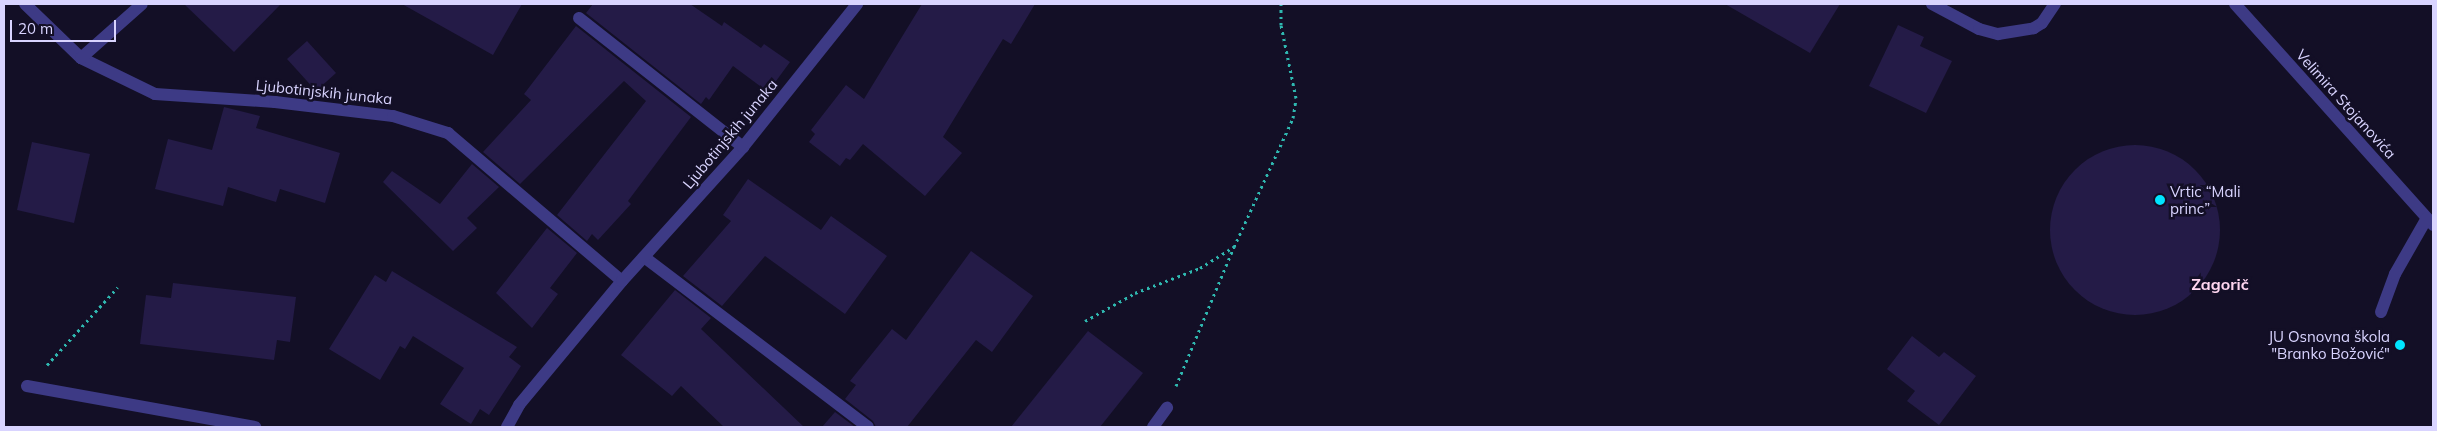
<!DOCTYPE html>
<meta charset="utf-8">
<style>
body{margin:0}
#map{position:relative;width:2437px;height:431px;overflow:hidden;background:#130f26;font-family:Mulish,sans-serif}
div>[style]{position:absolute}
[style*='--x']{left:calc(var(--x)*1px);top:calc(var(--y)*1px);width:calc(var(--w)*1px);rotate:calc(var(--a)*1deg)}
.building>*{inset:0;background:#241b47}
.round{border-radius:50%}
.path>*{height:3px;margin-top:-1.5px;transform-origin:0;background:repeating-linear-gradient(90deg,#2fb8b0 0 2.5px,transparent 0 6.5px)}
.minor>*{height:12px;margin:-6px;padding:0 6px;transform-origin:6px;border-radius:6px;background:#3d3a85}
.dots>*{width:14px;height:14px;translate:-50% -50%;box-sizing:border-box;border:2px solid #130f26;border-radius:50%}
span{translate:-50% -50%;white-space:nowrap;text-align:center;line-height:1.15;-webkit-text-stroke:5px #130f26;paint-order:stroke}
.street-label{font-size:15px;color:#d9d4ff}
.poi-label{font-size:15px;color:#d9d4ff}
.left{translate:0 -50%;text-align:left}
.right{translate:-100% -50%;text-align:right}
.neighbourhood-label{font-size:16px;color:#ffd6f0;font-weight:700}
.frame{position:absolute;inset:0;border:5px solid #d9d4ff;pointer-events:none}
.scale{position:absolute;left:10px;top:20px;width:106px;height:22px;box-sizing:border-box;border:2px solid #d9d4ff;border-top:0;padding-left:6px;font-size:15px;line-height:18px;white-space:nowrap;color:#d9d4ff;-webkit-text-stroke:4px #130f26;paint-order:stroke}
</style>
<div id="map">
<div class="building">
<div style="clip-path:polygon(184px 4px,281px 4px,234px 52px)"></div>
<div style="clip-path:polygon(402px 4px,522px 4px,493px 55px)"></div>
<div style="clip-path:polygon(593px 4px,690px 4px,722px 26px,724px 22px,761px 48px,764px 44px,790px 62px,768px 92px,733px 66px,709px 100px,706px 97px,701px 104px,586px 13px)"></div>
<div style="clip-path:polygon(922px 4px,1035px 4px,1011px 44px,1003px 39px,943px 137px,962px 153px,925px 196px,863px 144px,850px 160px,846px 158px,840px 166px,809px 142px,815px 134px,811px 130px,846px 85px,864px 99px)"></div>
<div style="clip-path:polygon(1725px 4px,1840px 4px,1810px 53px)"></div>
<div style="clip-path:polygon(1898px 25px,1924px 37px,1920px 46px,1952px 61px,1926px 113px,1869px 86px)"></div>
<div style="clip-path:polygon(576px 26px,691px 117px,628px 201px,631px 204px,598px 240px,592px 234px,587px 241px,557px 215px,646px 101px,624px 81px,520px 184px,483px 152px,531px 100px,524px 94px)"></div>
<div style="clip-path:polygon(307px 41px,336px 73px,316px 91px,287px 59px)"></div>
<div style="clip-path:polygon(224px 107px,260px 116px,256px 128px,340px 153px,325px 203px,280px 189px,276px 202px,228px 187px,223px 206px,155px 189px,168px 139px,212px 150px)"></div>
<div style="clip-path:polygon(32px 142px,90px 154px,74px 223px,17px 210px)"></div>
<div class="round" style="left:2050px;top:145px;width:170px;height:170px"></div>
<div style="clip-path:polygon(472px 164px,499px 187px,467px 218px,477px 228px,453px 251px,383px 182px,392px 171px,440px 204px)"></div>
<div style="clip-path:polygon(748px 179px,821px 230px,831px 216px,887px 256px,845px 314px,765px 256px,722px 306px,683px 276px,731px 221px,723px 215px)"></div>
<div style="clip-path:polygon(547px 228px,577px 253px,550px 288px,558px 294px,532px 328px,496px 293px)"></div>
<div style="clip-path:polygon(971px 251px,1033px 296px,992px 352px,976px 340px,907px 427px,876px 427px,873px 421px,845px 399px,856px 385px,850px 381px,892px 329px,906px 340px)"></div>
<div style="clip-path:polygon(392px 271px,517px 347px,509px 357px,521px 366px,489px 415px,480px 409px,471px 424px,440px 404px,464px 368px,413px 336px,405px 349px,400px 346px,380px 380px,329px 349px,375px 275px,386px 282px)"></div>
<div style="clip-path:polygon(173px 283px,296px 297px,290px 342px,277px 340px,274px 360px,140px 344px,146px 295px,171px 298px)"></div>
<div style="clip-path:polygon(675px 290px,711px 318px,701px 329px,804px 427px,724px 427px,681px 386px,672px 396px,621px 355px)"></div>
<div style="clip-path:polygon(1088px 331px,1143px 373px,1100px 427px,1011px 427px)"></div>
<div style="clip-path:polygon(1912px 336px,1939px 357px,1944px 352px,1976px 376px,1939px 425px,1907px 401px,1915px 391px,1887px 369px)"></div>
<div style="clip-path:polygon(835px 412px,855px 427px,822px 427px)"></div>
</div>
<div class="path">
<div style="--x:1085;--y:321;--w:57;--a:-29.2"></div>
<div style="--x:1135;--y:293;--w:70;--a:-21"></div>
<div style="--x:1200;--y:268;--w:40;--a:-32"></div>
<div style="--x:47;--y:365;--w:105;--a:-47.7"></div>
<div style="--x:1176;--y:386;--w:151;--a:-67.4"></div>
<div style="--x:1234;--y:247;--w:142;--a:-65.4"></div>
<div style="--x:1293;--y:118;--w:20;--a:-81"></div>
<div style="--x:1296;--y:98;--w:75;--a:-101.6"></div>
<div style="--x:1281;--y:25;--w:21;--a:-90"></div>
</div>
<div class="minor">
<div style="--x:25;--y:4;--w:78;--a:44"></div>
<div style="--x:81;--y:58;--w:82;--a:25.9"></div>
<div style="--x:155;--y:94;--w:120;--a:3.8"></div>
<div style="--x:275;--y:102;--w:119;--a:6.8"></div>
<div style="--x:393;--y:116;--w:58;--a:17.2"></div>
<div style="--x:448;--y:133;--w:228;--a:40.4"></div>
<div style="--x:1932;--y:4;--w:53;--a:28"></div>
<div style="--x:1979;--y:29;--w:20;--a:15"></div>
<div style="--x:1998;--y:34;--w:36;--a:-9"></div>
<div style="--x:2034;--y:28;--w:9;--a:-32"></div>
<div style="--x:2042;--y:23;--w:23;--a:-56"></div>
<div style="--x:2235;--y:4;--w:297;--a:48.1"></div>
<div style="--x:579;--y:18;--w:209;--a:38.2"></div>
<div style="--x:81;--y:58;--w:81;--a:-41.5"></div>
<div style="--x:644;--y:257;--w:281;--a:37.2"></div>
<div style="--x:2381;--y:312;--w:40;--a:-69.8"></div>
<div style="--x:2395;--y:274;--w:64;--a:-60.3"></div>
<div style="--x:27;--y:386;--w:232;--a:10.2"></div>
<div style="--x:507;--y:427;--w:25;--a:-61"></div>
<div style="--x:519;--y:405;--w:161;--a:-50.3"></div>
<div style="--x:622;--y:281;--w:181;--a:-47.9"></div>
<div style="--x:743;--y:147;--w:183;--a:-51.4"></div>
<div style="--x:1153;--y:427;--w:24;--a:-54"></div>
</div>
<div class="dots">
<div style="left:2160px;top:200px;background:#00e5ff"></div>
<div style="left:2400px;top:345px;background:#00e5ff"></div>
</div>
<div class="street-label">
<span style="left:324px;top:92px;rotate:6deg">Ljubotinjskih junaka</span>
<span style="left:2346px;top:104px;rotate:48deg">Velimira Stojanovića</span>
<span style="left:730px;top:134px;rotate:-50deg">Ljubotinjskih junaka</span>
</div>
<div class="poi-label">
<span class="left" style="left:2170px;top:200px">Vrtic “Mali<br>princ”</span>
<span class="right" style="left:2390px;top:345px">JU Osnovna škola<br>"Branko Božović"</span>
</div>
<div class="neighbourhood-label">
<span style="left:2220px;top:284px">Zagorič</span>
</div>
<div class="frame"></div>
<div class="scale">20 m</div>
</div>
